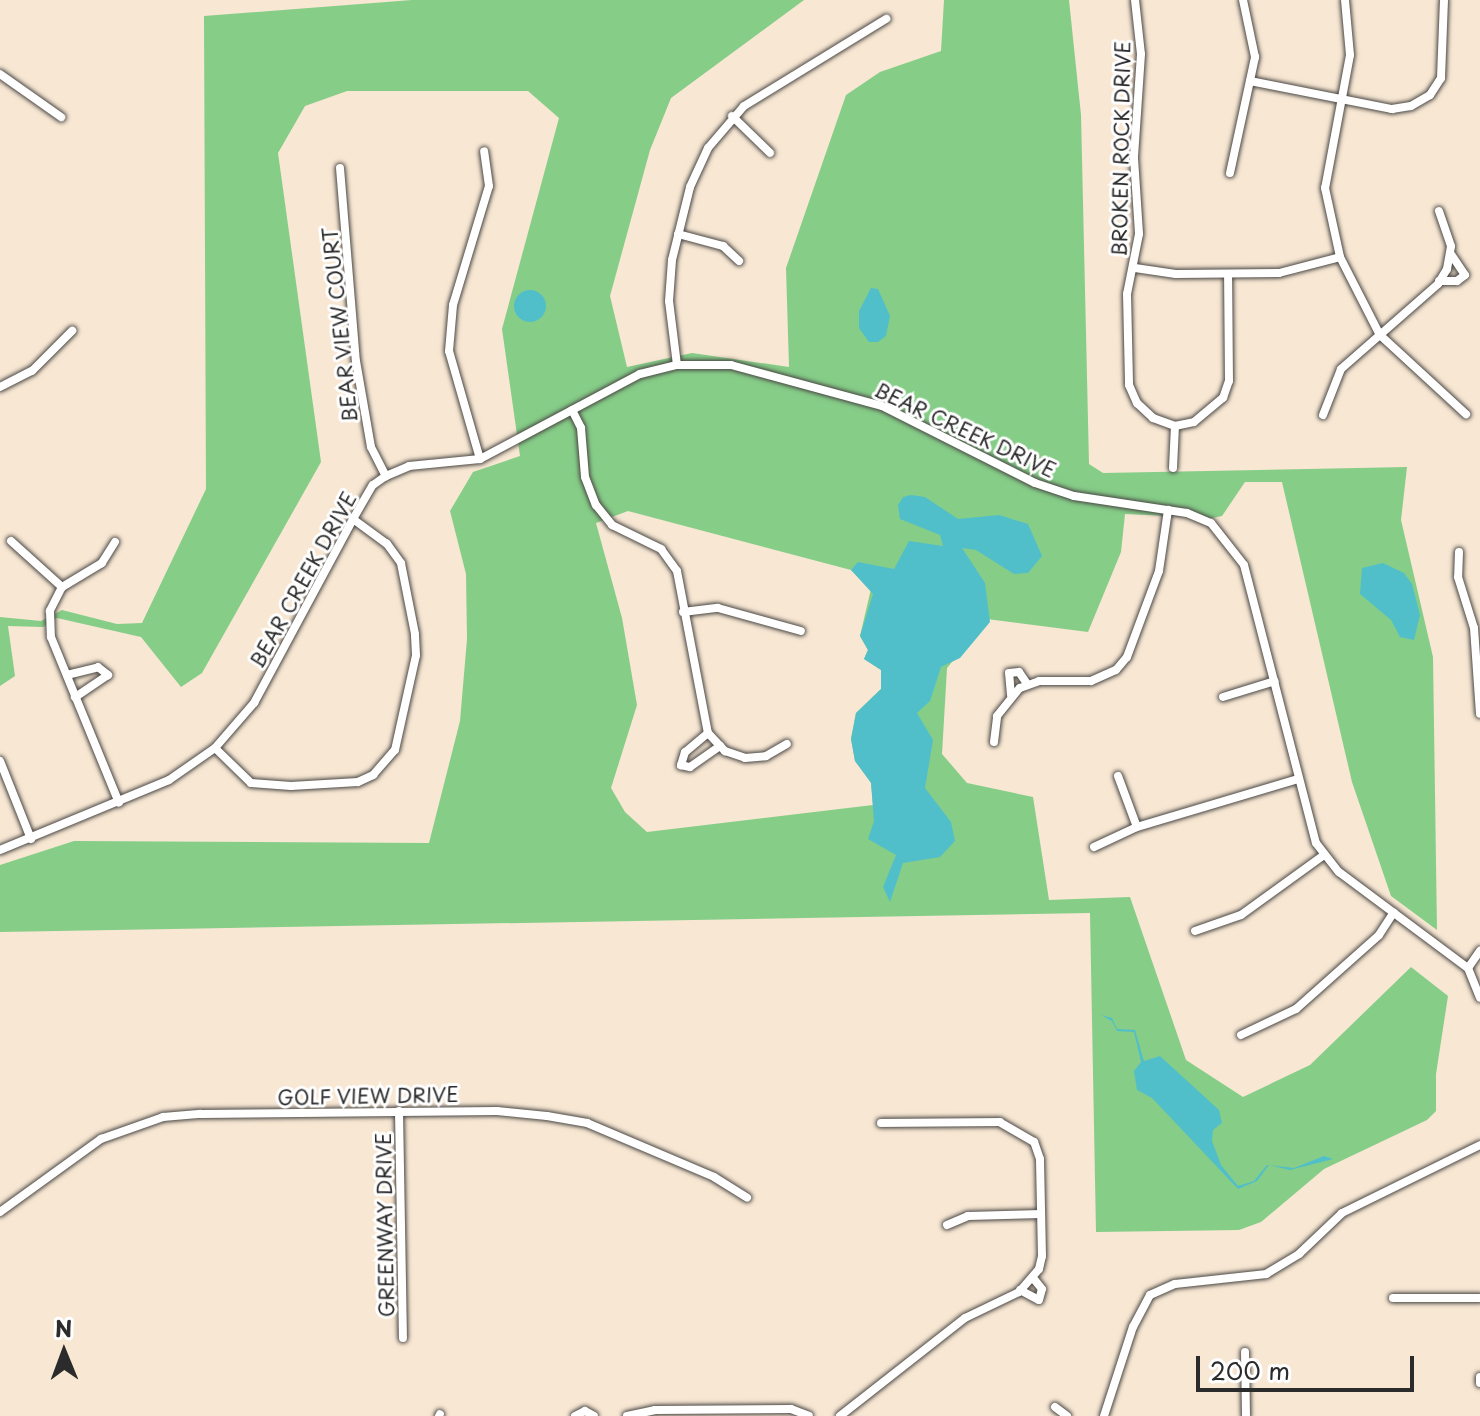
<!DOCTYPE html>
<style>
body{margin:0}
#map{position:relative;width:1480px;height:1416px;overflow:hidden;background:#f7e7d3;font-family:"Playpen Sans",sans-serif}
div>[style]{position:absolute}
[style*='--x']{left:calc(var(--x)*1px);top:calc(var(--y)*1px);width:calc(var(--w)*1px);rotate:calc(var(--a)*1deg)}
.green>*{inset:0;background:#86cd88}
.water>*{inset:0;background:#51bfca}
.round{border-radius:50%}
.roads{filter:drop-shadow(0 0 2px #4a4744) drop-shadow(0 0 2px #4a4744)}
.street>*{height:8px;margin:-4px;padding:0 4px;transform-origin:4px;border-radius:4px;background:#fff}
span{translate:-50% -50%;white-space:nowrap;text-align:center;line-height:1.15;-webkit-text-stroke:6px #fff;paint-order:stroke}
.street-label{font-size:20px;color:#2b2b2b}
.north{position:absolute;left:24px;top:1312px;width:80px;height:80px;-webkit-text-stroke:6px #fff;paint-order:stroke;rotate:359deg;font-size:22px;font-weight:700;line-height:32px;text-align:center;color:#2b2b2b}
.north::after{content:'';display:block;margin:auto;width:28px;height:36px;background:#2b2b2b;clip-path:polygon(50% 0,100% 100%,50% 72%,0 100%)}
.scale{position:absolute;left:1196px;top:1356px;width:218px;height:36px;box-sizing:border-box;border:4px solid #2b2b2b;border-top:0;padding-left:10px;font-size:24px;line-height:28px;white-space:nowrap;color:#2b2b2b;-webkit-text-stroke:6px #fff;paint-order:stroke}
</style>
<div id="map">
<div class="green">
<div style="clip-path:polygon(evenodd,412px 0,804px 0,671px 98px,650px 150px,610px 296px,627px 367px,692px 353px,789px 367px,786px 268px,846px 95px,880px 72px,941px 51px,944px 0,1069px 0,1081px 115px,1089px 464px,1103px 473px,1407px 467px,1401px 520px,1433px 657px,1437px 930px,1391px 896px,1352px 782px,1282px 482px,1245px 482px,1222px 516px,1213px 518px,1125px 514px,1121px 552px,1088px 632px,987px 619px,947px 668px,942px 754px,967px 783px,1033px 797px,1049px 900px,1130px 897px,1186px 1060px,1243px 1097px,1310px 1065px,1411px 967px,1448px 996px,1436px 1074px,1436px 1111px,1427px 1120px,1324px 1169px,1261px 1222px,1239px 1230px,1096px 1232px,1090px 913px,0 932px,0 865px,74px 841px,429px 843px,460px 721px,467px 639px,466px 574px,450px 511px,473px 472px,520px 456px,502px 329px,559px 118px,528px 91px,347px 91px,305px 106px,278px 153px,321px 462px,202px 673px,181px 687px,141px 637px,57px 618px,43px 627px,8px 626px,15px 676px,0 686px,0 617px,41px 621px,62px 610px,117px 624px,142px 623px,206px 489px,204px 16px,412px 0,628px 511px,851px 570px,871px 589px,860px 636px,868px 650px,864px 659px,881px 670px,881px 689px,856px 713px,851px 739px,855px 761px,871px 782px,873px 805px,647px 832px,625px 812px,611px 788px,637px 705px,622px 618px,596px 523px,628px 511px)"></div>
</div>
<div class="water">
<div style="clip-path:polygon(871px 288px,878px 289px,890px 316px,886px 336px,878px 342px,869px 342px,859px 328px,859px 311px)"></div>
<div class="round" style="left:514px;top:290px;width:32px;height:32px"></div>
<div style="clip-path:polygon(911px 495px,925px 497px,958px 519px,999px 515px,1028px 524px,1042px 556px,1028px 573px,1014px 574px,976px 550px,962px 548px,985px 583px,990px 622px,960px 658px,941px 667px,930px 701px,917px 713px,933px 740px,925px 788px,951px 822px,955px 841px,940px 857px,903px 863px,890px 902px,883px 887px,896px 855px,868px 839px,874px 821px,871px 783px,855px 761px,851px 739px,856px 713px,881px 689px,881px 670px,864px 659px,868px 650px,860px 636px,873px 594px,851px 570px,858px 562px,894px 569px,909px 541px,943px 546px,940px 535px,900px 519px,898px 505px,903px 497px)"></div>
<div style="clip-path:polygon(1383px 563px,1404px 573px,1412px 584px,1420px 615px,1414px 640px,1400px 637px,1391px 620px,1360px 594px,1362px 568px)"></div>
<div style="clip-path:polygon(1101px 1015px,1112px 1018px,1117px 1029px,1135px 1030px,1144px 1061px,1160px 1056px,1219px 1110px,1222px 1123px,1213px 1130px,1212px 1141px,1221px 1165px,1238px 1186px,1254px 1181px,1267px 1165px,1294px 1168px,1324px 1156px,1333px 1159px,1290px 1170px,1269px 1165px,1257px 1181px,1238px 1189px,1152px 1098px,1137px 1090px,1134px 1071px,1141px 1062px,1134px 1032px,1117px 1031px,1112px 1021px)"></div>
</div>
<div class="roads">
<div class="street">
<div style="--x:1135;--y:0;--w:54;--a:83.7"></div>
<div style="--x:1141;--y:54;--w:104;--a:93.9"></div>
<div style="--x:1134;--y:158;--w:76;--a:86.2"></div>
<div style="--x:1139;--y:234;--w:61;--a:101.3"></div>
<div style="--x:1127;--y:294;--w:91;--a:88.7"></div>
<div style="--x:1129;--y:385;--w:20;--a:66"></div>
<div style="--x:1137;--y:403;--w:22;--a:43"></div>
<div style="--x:1153;--y:418;--w:23;--a:20"></div>
<div style="--x:1175;--y:426;--w:19;--a:-12"></div>
<div style="--x:1194;--y:422;--w:38;--a:-40"></div>
<div style="--x:1223;--y:398;--w:18;--a:-71"></div>
<div style="--x:1229;--y:381;--w:107;--a:-90.5"></div>
<div style="--x:1345;--y:0;--w:55;--a:84.8"></div>
<div style="--x:1350;--y:55;--w:135;--a:100.6"></div>
<div style="--x:1325;--y:188;--w:71;--a:77.7"></div>
<div style="--x:1340;--y:257;--w:88;--a:62.9"></div>
<div style="--x:1380;--y:335;--w:117;--a:42.6"></div>
<div style="--x:0;--y:74;--w:75;--a:35.2"></div>
<div style="--x:1250;--y:81;--w:145;--a:11.2"></div>
<div style="--x:1392;--y:109;--w:19;--a:-9"></div>
<div style="--x:1411;--y:106;--w:22;--a:-30"></div>
<div style="--x:1430;--y:95;--w:20;--a:-57"></div>
<div style="--x:1441;--y:78;--w:78;--a:-87.8"></div>
<div style="--x:732;--y:116;--w:53;--a:44.2"></div>
<div style="--x:340;--y:168;--w:194;--a:85.3"></div>
<div style="--x:356;--y:361;--w:87;--a:80.1"></div>
<div style="--x:371;--y:447;--w:33;--a:63"></div>
<div style="--x:1230;--y:173;--w:119;--a:-77.8"></div>
<div style="--x:1255;--y:57;--w:58;--a:-101.9"></div>
<div style="--x:678;--y:234;--w:47;--a:14.9"></div>
<div style="--x:723;--y:246;--w:22;--a:43"></div>
<div style="--x:1135;--y:268;--w:41;--a:8.3"></div>
<div style="--x:1176;--y:274;--w:103;--a:-0.6"></div>
<div style="--x:1279;--y:273;--w:63;--a:-14.7"></div>
<div style="--x:1439;--y:281;--w:18;--a:0"></div>
<div style="--x:1457;--y:281;--w:10;--a:-37"></div>
<div style="--x:1465;--y:275;--w:25;--a:-124"></div>
<div style="--x:677;--y:365;--w:64;--a:-97.1"></div>
<div style="--x:669;--y:301;--w:41;--a:-85.8"></div>
<div style="--x:672;--y:260;--w:75;--a:-76.1"></div>
<div style="--x:690;--y:187;--w:43;--a:-65.2"></div>
<div style="--x:708;--y:148;--w:55;--a:-49.4"></div>
<div style="--x:744;--y:106;--w:167;--a:-31.5"></div>
<div style="--x:0;--y:387;--w:36;--a:-27"></div>
<div style="--x:32;--y:371;--w:57;--a:-45"></div>
<div style="--x:572;--y:410;--w:20;--a:63"></div>
<div style="--x:581;--y:428;--w:49;--a:85.3"></div>
<div style="--x:585;--y:477;--w:30;--a:69"></div>
<div style="--x:596;--y:505;--w:26;--a:51"></div>
<div style="--x:612;--y:525;--w:55;--a:26.1"></div>
<div style="--x:661;--y:549;--w:27;--a:54"></div>
<div style="--x:677;--y:571;--w:165;--a:79.2"></div>
<div style="--x:708;--y:733;--w:25;--a:47"></div>
<div style="--x:725;--y:751;--w:21;--a:19"></div>
<div style="--x:745;--y:758;--w:21;--a:-5"></div>
<div style="--x:766;--y:756;--w:24;--a:-30"></div>
<div style="--x:1323;--y:415;--w:49;--a:-68.6"></div>
<div style="--x:1341;--y:369;--w:129;--a:-41.2"></div>
<div style="--x:1438;--y:284;--w:17;--a:-59"></div>
<div style="--x:1447;--y:269;--w:23;--a:-80"></div>
<div style="--x:1451;--y:246;--w:37;--a:-109"></div>
<div style="--x:480;--y:459;--w:112;--a:-106"></div>
<div style="--x:449;--y:351;--w:46;--a:-85"></div>
<div style="--x:453;--y:305;--w:124;--a:-73.2"></div>
<div style="--x:489;--y:186;--w:35;--a:-98"></div>
<div style="--x:1173;--y:468;--w:42;--a:-87.3"></div>
<div style="--x:11;--y:541;--w:69;--a:42"></div>
<div style="--x:115;--y:542;--w:25;--a:122"></div>
<div style="--x:102;--y:563;--w:47;--a:149"></div>
<div style="--x:62;--y:587;--w:27;--a:117"></div>
<div style="--x:50;--y:611;--w:26;--a:88"></div>
<div style="--x:51;--y:637;--w:179;--a:67.7"></div>
<div style="--x:1459;--y:552;--w:25;--a:92"></div>
<div style="--x:1458;--y:577;--w:53;--a:72.6"></div>
<div style="--x:1474;--y:628;--w:86;--a:86"></div>
<div style="--x:683;--y:612;--w:35;--a:-7"></div>
<div style="--x:718;--y:608;--w:86;--a:15.5"></div>
<div style="--x:67;--y:675;--w:32;--a:-14"></div>
<div style="--x:98;--y:667;--w:13;--a:39"></div>
<div style="--x:108;--y:675;--w:40;--a:146"></div>
<div style="--x:1011;--y:695;--w:22;--a:-95"></div>
<div style="--x:1009;--y:673;--w:10;--a:-6"></div>
<div style="--x:1019;--y:672;--w:14;--a:56"></div>
<div style="--x:1223;--y:697;--w:54;--a:-17.1"></div>
<div style="--x:708;--y:733;--w:30;--a:140"></div>
<div style="--x:685;--y:752;--w:14;--a:107"></div>
<div style="--x:681;--y:765;--w:9;--a:13"></div>
<div style="--x:690;--y:767;--w:37;--a:-35"></div>
<div style="--x:994;--y:742;--w:26;--a:-83"></div>
<div style="--x:997;--y:716;--w:36;--a:-51"></div>
<div style="--x:1020;--y:688;--w:20;--a:-20"></div>
<div style="--x:1039;--y:681;--w:52;--a:0"></div>
<div style="--x:1091;--y:681;--w:27;--a:-24"></div>
<div style="--x:1116;--y:670;--w:17;--a:-50"></div>
<div style="--x:1127;--y:657;--w:92;--a:-69.6"></div>
<div style="--x:1159;--y:571;--w:62;--a:-81.6"></div>
<div style="--x:215;--y:748;--w:50;--a:44.2"></div>
<div style="--x:251;--y:783;--w:40;--a:4.3"></div>
<div style="--x:291;--y:786;--w:67;--a:-3.4"></div>
<div style="--x:358;--y:782;--w:17;--a:-25"></div>
<div style="--x:373;--y:775;--w:33;--a:-49"></div>
<div style="--x:395;--y:750;--w:97;--a:-77.5"></div>
<div style="--x:416;--y:655;--w:21;--a:-93"></div>
<div style="--x:415;--y:634;--w:72;--a:-101.2"></div>
<div style="--x:401;--y:563;--w:24;--a:-126"></div>
<div style="--x:387;--y:544;--w:42;--a:-143.7"></div>
<div style="--x:0;--y:761;--w:84;--a:68.3"></div>
<div style="--x:1118;--y:776;--w:54;--a:69.6"></div>
<div style="--x:1094;--y:847;--w:47;--a:-24.9"></div>
<div style="--x:1137;--y:827;--w:168;--a:-16.6"></div>
<div style="--x:0;--y:850;--w:183;--a:-22.5"></div>
<div style="--x:169;--y:780;--w:56;--a:-34.8"></div>
<div style="--x:215;--y:748;--w:60;--a:-49.1"></div>
<div style="--x:254;--y:703;--w:209;--a:-61.7"></div>
<div style="--x:353;--y:519;--w:39;--a:-60"></div>
<div style="--x:373;--y:485;--w:16;--a:-35"></div>
<div style="--x:386;--y:476;--w:25;--a:-23"></div>
<div style="--x:409;--y:466;--w:71;--a:-5.6"></div>
<div style="--x:480;--y:459;--w:181;--a:-28"></div>
<div style="--x:640;--y:374;--w:38;--a:-14"></div>
<div style="--x:677;--y:365;--w:54;--a:0"></div>
<div style="--x:731;--y:365;--w:156;--a:15.2"></div>
<div style="--x:882;--y:406;--w:171;--a:26.7"></div>
<div style="--x:1035;--y:483;--w:41;--a:18.4"></div>
<div style="--x:1074;--y:496;--w:114;--a:8.6"></div>
<div style="--x:1187;--y:513;--w:26;--a:23"></div>
<div style="--x:1211;--y:523;--w:53;--a:51.8"></div>
<div style="--x:1244;--y:565;--w:287;--a:75.5"></div>
<div style="--x:1316;--y:843;--w:37;--a:52"></div>
<div style="--x:1339;--y:872;--w:161;--a:36.7"></div>
<div style="--x:1468;--y:968;--w:32;--a:68"></div>
<div style="--x:1195;--y:931;--w:49;--a:-19.2"></div>
<div style="--x:1241;--y:915;--w:102;--a:-35.9"></div>
<div style="--x:1468;--y:968;--w:21;--a:-55"></div>
<div style="--x:1241;--y:1035;--w:61;--a:-25.3"></div>
<div style="--x:1296;--y:1009;--w:111;--a:-41.7"></div>
<div style="--x:1379;--y:935;--w:27;--a:-57"></div>
<div style="--x:399;--y:1111;--w:227;--a:89"></div>
<div style="--x:0;--y:1212;--w:125;--a:-35.9"></div>
<div style="--x:101;--y:1139;--w:66;--a:-19.5"></div>
<div style="--x:163;--y:1117;--w:38;--a:-5"></div>
<div style="--x:201;--y:1114;--w:296;--a:-0.6"></div>
<div style="--x:497;--y:1111;--w:50;--a:5.7"></div>
<div style="--x:547;--y:1116;--w:41;--a:9.9"></div>
<div style="--x:587;--y:1123;--w:138;--a:23"></div>
<div style="--x:714;--y:1177;--w:39;--a:32"></div>
<div style="--x:947;--y:1225;--w:23;--a:-23"></div>
<div style="--x:968;--y:1216;--w:73;--a:-1.6"></div>
<div style="--x:1020;--y:1290;--w:21;--a:28"></div>
<div style="--x:1039;--y:1300;--w:11;--a:-75"></div>
<div style="--x:1042;--y:1289;--w:14;--a:-129"></div>
<div style="--x:1393;--y:1298;--w:87;--a:0"></div>
<div style="--x:1245;--y:1352;--w:64;--a:89.1"></div>
<div style="--x:1480;--y:1377;--w:6;--a:90"></div>
<div style="--x:1055;--y:1407;--w:15;--a:37"></div>
<div style="--x:439;--y:1416;--w:2;--a:-63"></div>
<div style="--x:575;--y:1416;--w:11;--a:-27"></div>
<div style="--x:585;--y:1411;--w:10;--a:29"></div>
<div style="--x:627;--y:1416;--w:29;--a:-12"></div>
<div style="--x:655;--y:1410;--w:136;--a:-0.4"></div>
<div style="--x:791;--y:1409;--w:19;--a:21"></div>
<div style="--x:840;--y:1416;--w:159;--a:-38.1"></div>
<div style="--x:965;--y:1318;--w:60;--a:-25.7"></div>
<div style="--x:1019;--y:1292;--w:30;--a:-49"></div>
<div style="--x:1039;--y:1269;--w:13;--a:-77"></div>
<div style="--x:1042;--y:1256;--w:97;--a:-91.2"></div>
<div style="--x:1040;--y:1159;--w:18;--a:-109"></div>
<div style="--x:1034;--y:1142;--w:39;--a:-150"></div>
<div style="--x:1000;--y:1122;--w:119;--a:179.5"></div>
<div style="--x:1104;--y:1416;--w:94;--a:-72"></div>
<div style="--x:1133;--y:1327;--w:36;--a:-62"></div>
<div style="--x:1150;--y:1295;--w:27;--a:-24"></div>
<div style="--x:1175;--y:1284;--w:92;--a:-6.3"></div>
<div style="--x:1266;--y:1274;--w:39;--a:-31"></div>
<div style="--x:1299;--y:1254;--w:59;--a:-43.6"></div>
<div style="--x:1342;--y:1213;--w:154;--a:-26.2"></div>
</div>
</div>
<div class="street-label">
<span style="left:1121px;top:149px;rotate:-89deg">BROKEN ROCK DRIVE</span>
<span style="left:340px;top:325px;rotate:-96deg">BEAR VIEW COURT</span>
<span style="left:965px;top:430px;rotate:25deg">BEAR CREEK DRIVE</span>
<span style="left:303px;top:580px;rotate:-61deg">BEAR CREEK DRIVE</span>
<span style="left:368px;top:1096px;rotate:-1deg">GOLF VIEW DRIVE</span>
<span style="left:385px;top:1225px;rotate:-91deg">GREENWAY DRIVE</span>
</div>
<div class="north">N</div>
<div class="scale">200 m</div>
</div>
